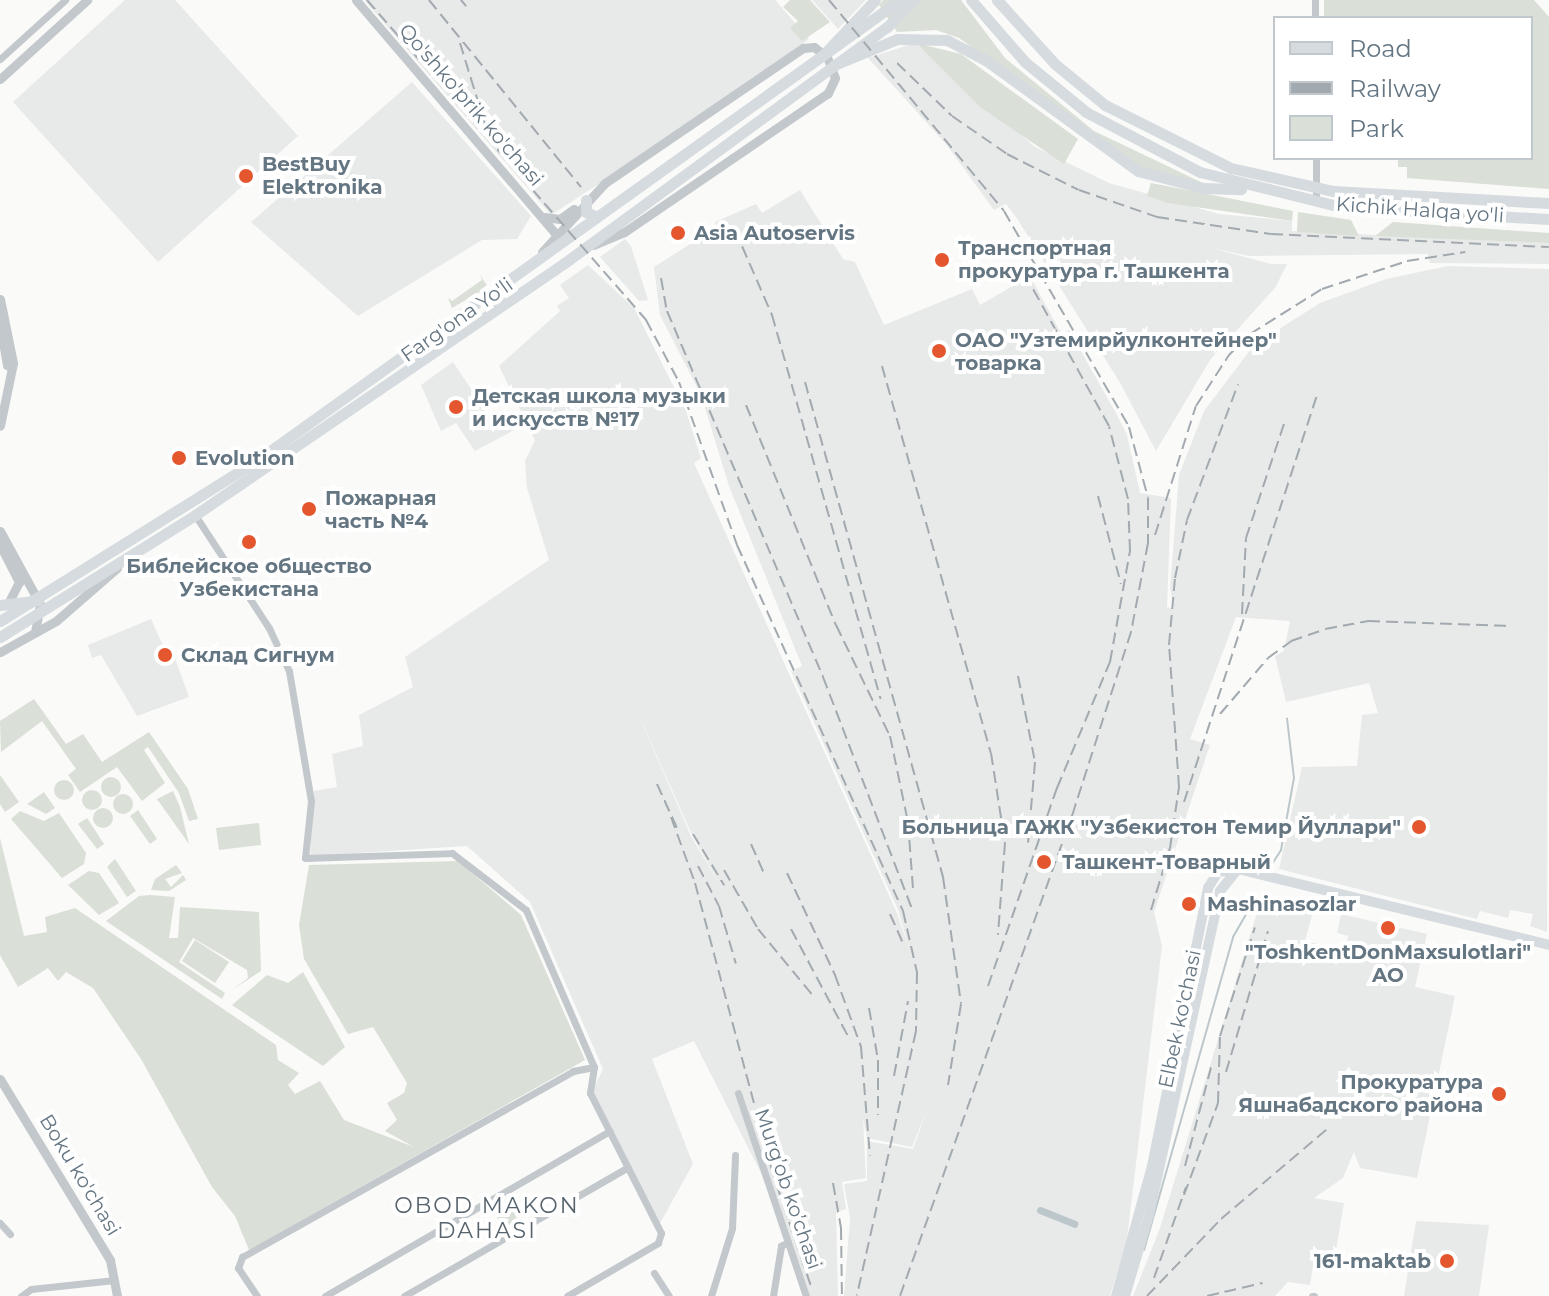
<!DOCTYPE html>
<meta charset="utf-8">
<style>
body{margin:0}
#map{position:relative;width:1549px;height:1296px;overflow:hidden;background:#fafaf8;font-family:Montserrat,sans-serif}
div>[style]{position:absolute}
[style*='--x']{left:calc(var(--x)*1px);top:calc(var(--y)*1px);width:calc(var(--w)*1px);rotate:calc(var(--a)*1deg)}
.built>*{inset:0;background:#e8e9e9}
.green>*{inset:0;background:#dadfd7}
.round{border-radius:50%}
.stream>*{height:2px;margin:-1px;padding:0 1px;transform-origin:1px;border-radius:1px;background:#bbc7cb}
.canal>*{height:7px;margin:-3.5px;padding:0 3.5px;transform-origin:3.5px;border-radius:3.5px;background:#bbc7cb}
.minor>*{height:7px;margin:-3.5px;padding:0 3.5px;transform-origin:3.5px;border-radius:3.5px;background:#c3c8cc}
.tertiary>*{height:9px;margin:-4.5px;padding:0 4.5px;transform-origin:4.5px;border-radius:4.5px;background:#c3c8cc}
.secondary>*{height:10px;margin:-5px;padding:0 5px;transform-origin:5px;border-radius:5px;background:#d6dbdf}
.primary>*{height:11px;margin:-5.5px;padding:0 5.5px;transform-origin:5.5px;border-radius:5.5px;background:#d6dbdf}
.trunk>*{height:11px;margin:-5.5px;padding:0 5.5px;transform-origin:5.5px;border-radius:5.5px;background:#d6dbdf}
.rail>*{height:2px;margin-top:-1px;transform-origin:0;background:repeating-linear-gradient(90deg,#a2aab0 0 12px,transparent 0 18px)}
.dots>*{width:22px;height:22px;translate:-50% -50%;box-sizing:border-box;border:4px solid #fff;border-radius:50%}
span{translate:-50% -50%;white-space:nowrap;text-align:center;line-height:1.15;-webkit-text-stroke:8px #fff;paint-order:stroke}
.street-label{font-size:20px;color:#657683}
.poi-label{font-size:20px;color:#657683;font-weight:700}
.left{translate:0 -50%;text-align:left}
.right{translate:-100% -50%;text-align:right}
.neighbourhood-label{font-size:22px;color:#57646e;letter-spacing:2px}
.legend{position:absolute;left:1273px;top:16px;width:260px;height:144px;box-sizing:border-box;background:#fff;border:2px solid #c1c8cd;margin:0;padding:10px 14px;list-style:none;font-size:24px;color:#657683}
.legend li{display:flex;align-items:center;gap:16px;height:40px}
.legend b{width:40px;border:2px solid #c1c8cd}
</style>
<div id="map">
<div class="built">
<div style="clip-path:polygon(125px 0,175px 0,298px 136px,158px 262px,13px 102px)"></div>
<div style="clip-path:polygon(364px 0,775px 0,809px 39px,728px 100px,551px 215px)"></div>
<div style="clip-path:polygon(812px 0,866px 0,838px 29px)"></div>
<div style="clip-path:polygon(915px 43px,1035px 147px,1109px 183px,1219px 214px,1292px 221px,1292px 231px,1549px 243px,1549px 264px,1430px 263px,1428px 254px,1249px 256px,1212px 248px,1271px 264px,1287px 264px,1275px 288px,1210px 360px,1156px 451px,1119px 381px,1016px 217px,1006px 204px,994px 210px,946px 144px,868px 58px)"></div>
<div style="clip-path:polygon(412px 82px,531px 216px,517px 239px,482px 240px,358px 316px,251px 222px)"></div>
<div style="clip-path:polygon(evenodd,800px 190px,843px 259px,855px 262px,884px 325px,972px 289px,980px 305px,1030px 276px,1062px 335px,1069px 330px,1116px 413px,1127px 435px,1140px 493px,1171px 498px,1167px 607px,1174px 609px,1170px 588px,1179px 475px,1204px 411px,1254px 345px,1320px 303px,1386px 279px,1448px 266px,1549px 269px,1547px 932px,1530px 926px,1533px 914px,1510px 910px,1508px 918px,1480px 911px,1477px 919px,1279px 869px,1302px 767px,1357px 766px,1362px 715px,1378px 713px,1369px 683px,1286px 702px,1275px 656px,1284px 651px,1290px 621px,1236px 617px,1190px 739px,1210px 745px,1154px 912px,1162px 946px,1127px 1239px,1110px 1296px,844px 1296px,850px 1218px,844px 1184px,867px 1181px,867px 1141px,913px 1149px,928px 1107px,912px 1147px,867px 1138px,863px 1118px,866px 1178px,842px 1182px,846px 1209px,836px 1212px,838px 1296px,803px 1296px,762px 1175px,694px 1041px,652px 1059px,693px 1164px,659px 1225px,592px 1092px,603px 1069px,530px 902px,467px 846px,310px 856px,314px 791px,337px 787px,332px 754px,363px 746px,359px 715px,413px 687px,405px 657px,549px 560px,527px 488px,525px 461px,535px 440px,499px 366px,560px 311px,557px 306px,569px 298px,560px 285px,588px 265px,634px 308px,686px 411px,701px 458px,694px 463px,897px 913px,910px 951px,898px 910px,791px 671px,802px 666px,729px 486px,701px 395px,660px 315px,654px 267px,717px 227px,715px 222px,756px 204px,762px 213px,800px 190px,631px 697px,692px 835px,721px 887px,691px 836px,631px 697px)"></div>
<div style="clip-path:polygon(625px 239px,631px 246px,648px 300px,639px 301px,600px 257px)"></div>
<div style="clip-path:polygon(453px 362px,497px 428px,510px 420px,516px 429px,475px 451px,456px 423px,441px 431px,421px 385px)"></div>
<div style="clip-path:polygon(151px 619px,165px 650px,172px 650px,189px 697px,137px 716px,101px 655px,92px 658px,88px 645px)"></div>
<div style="clip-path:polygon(1274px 899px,1314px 908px,1305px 941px,1322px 945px,1346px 949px,1348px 936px,1337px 933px,1341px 914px,1427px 934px,1415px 987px,1455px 996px,1417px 1178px,1360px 1168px,1354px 1152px,1343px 1178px,1314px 1198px,1344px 1203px,1334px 1262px,1314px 1259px,1310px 1285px,1288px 1282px,1275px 1296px,1133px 1296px,1160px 1228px,1259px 906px)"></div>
<div style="clip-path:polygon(1416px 1221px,1489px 1225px,1479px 1296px,1404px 1296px)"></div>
</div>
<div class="green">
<div style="clip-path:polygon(790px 0,810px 0,830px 22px,802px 41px,790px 28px,798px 21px,783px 7px)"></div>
<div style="clip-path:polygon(883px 0,961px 0,1005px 58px,1094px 131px,1205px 184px,1142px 169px,959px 38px,936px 30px,897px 32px,879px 5px)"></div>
<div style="clip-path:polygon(1324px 0,1534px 0,1549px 17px,1549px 189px,1407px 178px,1407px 167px,1398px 167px,1398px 158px,1531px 158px,1531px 18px,1324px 18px)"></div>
<div style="clip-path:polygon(916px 43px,961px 54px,1078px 139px,1064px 164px,980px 107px)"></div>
<div style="clip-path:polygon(1151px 183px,1293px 211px,1292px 221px,1168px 203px,1147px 196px)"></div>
<div style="clip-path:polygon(1298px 212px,1351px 220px,1359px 236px,1297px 232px)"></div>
<div style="clip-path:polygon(1393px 222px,1549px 233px,1549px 243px,1375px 236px)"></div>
<div style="clip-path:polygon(480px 275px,488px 287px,452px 308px,448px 298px,452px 301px,482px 280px)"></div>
<div style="clip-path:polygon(34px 699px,66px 744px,83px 734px,102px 762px,149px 732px,188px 789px,198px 819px,189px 821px,179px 793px,148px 747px,144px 750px,165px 783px,142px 801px,117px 767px,80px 792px,68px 775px,76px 769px,42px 721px,1px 752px,0 721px)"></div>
<div style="clip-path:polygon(0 775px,19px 802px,5px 812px,0 804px)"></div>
<div class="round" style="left:101px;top:777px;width:20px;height:20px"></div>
<div class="round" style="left:54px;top:780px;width:20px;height:20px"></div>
<div class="round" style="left:82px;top:790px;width:20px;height:20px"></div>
<div style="clip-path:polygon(173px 791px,180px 807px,189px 844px,157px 799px)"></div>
<div style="clip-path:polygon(44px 792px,55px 808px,46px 814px,27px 804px)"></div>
<div class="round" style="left:113px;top:794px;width:20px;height:20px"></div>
<div class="round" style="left:93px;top:808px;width:20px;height:20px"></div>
<div style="clip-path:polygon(138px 810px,157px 839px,150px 844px,130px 816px)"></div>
<div style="clip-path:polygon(20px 811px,44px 821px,59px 813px,86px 853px,84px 864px,62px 878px,11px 819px)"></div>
<div style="clip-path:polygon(87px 818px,104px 844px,97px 849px,78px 824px)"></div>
<div style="clip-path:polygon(259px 823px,261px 845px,219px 850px,216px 828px)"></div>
<div style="clip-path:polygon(0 838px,24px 936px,47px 932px,45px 917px,75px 908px,276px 1045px,278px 1060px,299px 1073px,288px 1085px,295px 1094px,320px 1081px,344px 1120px,414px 1147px,385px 1131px,397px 1120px,387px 1103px,404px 1093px,407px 1083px,373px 1027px,348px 1034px,304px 959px,299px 925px,309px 865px,458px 861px,521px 915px,585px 1060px,249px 1250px,235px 1216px,212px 1187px,141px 1059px,93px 988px,66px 972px,58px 981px,48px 968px,18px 987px,0 955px)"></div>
<div style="clip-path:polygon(115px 859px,136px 891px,127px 897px,107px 867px)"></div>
<div style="clip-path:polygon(176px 865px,182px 873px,165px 879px,171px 887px,183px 875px,186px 880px,169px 891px,151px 890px,155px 879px)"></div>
<div style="clip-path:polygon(89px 871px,99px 873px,119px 903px,99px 915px,68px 885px)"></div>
<div style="clip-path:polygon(150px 895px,175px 897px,169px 938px,178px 938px,180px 907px,259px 912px,261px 971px,232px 990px,248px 978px,247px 970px,193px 938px,179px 962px,225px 993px,222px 999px,106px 921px,139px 896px)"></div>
<div style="clip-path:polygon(195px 940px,229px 962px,215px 983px,182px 961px)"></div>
<div style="clip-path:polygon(303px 972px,345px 1047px,323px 1066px,232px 1005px,267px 975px,288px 983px)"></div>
<div class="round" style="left:497px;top:1205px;width:20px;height:20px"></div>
</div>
<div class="stream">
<div style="--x:1272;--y:864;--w:17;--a:-57"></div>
<div style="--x:1281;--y:850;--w:73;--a:-79.8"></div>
<div style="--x:1294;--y:778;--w:60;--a:-96.7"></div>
<div style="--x:1144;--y:1250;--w:325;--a:-74.1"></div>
<div style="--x:1233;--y:937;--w:38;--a:-60"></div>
</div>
<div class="canal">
<div style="--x:1040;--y:1210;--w:37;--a:22"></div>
</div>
<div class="minor">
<div style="--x:1315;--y:0;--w:18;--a:90"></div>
<div style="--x:0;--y:59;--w:88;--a:-42.2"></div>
<div style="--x:1316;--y:202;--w:44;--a:-90"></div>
<div style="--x:195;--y:515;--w:135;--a:56.8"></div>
<div style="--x:269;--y:628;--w:47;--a:65.1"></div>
<div style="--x:289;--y:671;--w:132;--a:80.4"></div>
<div style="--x:311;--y:801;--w:57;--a:96"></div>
<div style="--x:305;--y:858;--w:147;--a:-1.9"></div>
<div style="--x:452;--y:853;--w:93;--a:37.6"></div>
<div style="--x:526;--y:910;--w:171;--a:66.6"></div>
<div style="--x:594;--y:1067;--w:26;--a:99"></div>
<div style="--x:590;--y:1093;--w:157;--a:63.1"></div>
<div style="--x:661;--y:1233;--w:10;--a:107"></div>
<div style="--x:658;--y:1243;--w:105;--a:149.8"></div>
<div style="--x:738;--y:1093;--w:214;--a:71.5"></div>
<div style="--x:0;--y:1223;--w:15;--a:48"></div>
<div style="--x:654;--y:1273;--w:27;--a:57"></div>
<div style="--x:21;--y:1296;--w:12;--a:-35"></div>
<div style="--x:31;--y:1289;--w:84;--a:-6.1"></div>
<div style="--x:257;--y:1296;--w:34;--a:-124"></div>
<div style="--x:238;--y:1268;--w:12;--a:-70"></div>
<div style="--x:242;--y:1257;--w:380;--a:-29.3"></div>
<div style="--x:573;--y:1071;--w:21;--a:-11"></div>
<div style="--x:325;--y:1296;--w:329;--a:-30.1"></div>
<div style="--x:404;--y:1296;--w:258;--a:-29.9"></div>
<div style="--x:711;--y:1296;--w:71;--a:-72.8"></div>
<div style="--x:732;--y:1228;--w:73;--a:-87.6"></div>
<div style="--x:773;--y:1296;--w:51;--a:-80.9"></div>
<div style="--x:781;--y:1246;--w:8;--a:-30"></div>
<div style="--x:1312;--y:1296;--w:2;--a:0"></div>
</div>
<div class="tertiary">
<div style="--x:356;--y:0;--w:309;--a:49.5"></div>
<div style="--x:0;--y:79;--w:118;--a:-42.2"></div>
<div style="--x:544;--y:217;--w:16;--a:7"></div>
<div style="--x:560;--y:219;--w:17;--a:-36"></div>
<div style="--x:542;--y:252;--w:93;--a:-47.6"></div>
<div style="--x:605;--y:183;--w:240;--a:-34.3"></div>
<div style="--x:803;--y:48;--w:11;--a:-5"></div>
<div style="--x:814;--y:47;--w:16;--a:38"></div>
<div style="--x:827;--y:57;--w:22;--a:69"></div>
<div style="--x:835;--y:78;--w:17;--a:115"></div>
<div style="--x:828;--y:93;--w:247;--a:145.7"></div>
<div style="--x:624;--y:232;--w:33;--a:157"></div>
<div style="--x:0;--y:299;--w:65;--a:78.5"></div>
<div style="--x:13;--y:363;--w:64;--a:101.7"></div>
<div style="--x:0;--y:325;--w:41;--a:80.1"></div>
<div style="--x:0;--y:531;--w:83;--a:61.3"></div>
<div style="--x:40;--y:604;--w:29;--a:100"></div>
<div style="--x:0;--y:545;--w:42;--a:62.8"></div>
<div style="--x:19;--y:582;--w:20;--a:117"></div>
<div style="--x:0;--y:652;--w:64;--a:-29"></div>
<div style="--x:56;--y:621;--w:81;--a:-41"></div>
<div style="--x:0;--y:1079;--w:212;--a:58.7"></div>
<div style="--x:110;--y:1260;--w:37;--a:79"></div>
</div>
<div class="secondary">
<div style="--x:1116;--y:1296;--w:135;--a:-74.5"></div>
<div style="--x:1152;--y:1166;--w:284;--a:-78.6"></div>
<div style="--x:1208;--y:888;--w:19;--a:-58"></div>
<div style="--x:1218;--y:872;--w:20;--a:-9"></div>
<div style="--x:1238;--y:869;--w:320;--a:13.7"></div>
<div style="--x:1125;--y:1296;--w:84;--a:-73.5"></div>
<div style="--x:1149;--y:1215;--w:332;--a:-77.6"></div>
<div style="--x:1220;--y:891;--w:28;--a:-51"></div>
</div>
<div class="primary">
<div style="--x:586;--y:200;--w:12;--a:90"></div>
<div style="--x:586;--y:212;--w:12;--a:24"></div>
<div style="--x:0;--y:605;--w:38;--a:-7"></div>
<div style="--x:0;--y:621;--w:305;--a:-32"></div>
<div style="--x:259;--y:459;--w:788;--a:-35.61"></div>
<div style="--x:0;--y:637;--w:230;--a:-32"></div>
<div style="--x:195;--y:515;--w:445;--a:-34.3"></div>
<div style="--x:563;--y:264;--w:401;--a:-36.2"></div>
<div style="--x:887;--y:27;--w:38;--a:-45"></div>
</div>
<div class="trunk">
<div style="--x:971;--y:0;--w:82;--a:48.9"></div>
<div style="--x:1025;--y:62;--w:79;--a:39.3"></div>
<div style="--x:1086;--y:112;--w:129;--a:27.8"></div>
<div style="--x:1200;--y:172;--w:145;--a:13.9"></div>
<div style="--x:1341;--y:207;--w:208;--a:3.3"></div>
<div style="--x:997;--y:0;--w:86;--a:47.8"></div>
<div style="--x:1055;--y:64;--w:65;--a:39.4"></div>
<div style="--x:1105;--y:105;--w:141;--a:26.6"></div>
<div style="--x:1231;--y:168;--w:105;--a:12.7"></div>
<div style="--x:1333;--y:191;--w:216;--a:3.2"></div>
<div style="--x:824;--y:54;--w:74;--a:-46.6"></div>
<div style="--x:834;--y:65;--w:68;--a:-22.4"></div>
<div style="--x:897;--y:39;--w:50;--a:1.1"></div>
<div style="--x:947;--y:40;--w:45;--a:27.7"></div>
<div style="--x:987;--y:61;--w:187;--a:36.1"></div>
<div style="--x:1138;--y:171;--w:67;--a:14.7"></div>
<div style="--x:1203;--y:188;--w:38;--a:2"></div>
</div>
<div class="rail">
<div style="--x:367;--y:0;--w:425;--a:48.9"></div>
<div style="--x:646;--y:320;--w:70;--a:62"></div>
<div style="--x:679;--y:382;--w:173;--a:70.4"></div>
<div style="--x:737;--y:545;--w:402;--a:65.6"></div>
<div style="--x:903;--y:911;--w:63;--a:77.1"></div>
<div style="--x:917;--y:972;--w:59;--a:91"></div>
<div style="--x:916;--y:1031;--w:271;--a:102.6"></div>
<div style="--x:429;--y:0;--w:241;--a:50.9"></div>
<div style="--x:461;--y:0;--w:8;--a:50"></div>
<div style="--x:829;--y:0;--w:274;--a:50.3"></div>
<div style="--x:1004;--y:211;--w:250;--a:59.9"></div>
<div style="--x:1129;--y:427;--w:73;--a:75"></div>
<div style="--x:1148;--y:498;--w:45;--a:90"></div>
<div style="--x:1148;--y:543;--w:91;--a:100.8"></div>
<div style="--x:1131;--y:632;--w:187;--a:107.8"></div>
<div style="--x:1074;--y:810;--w:516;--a:109.7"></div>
<div style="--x:460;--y:43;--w:92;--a:72.9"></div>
<div style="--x:897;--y:63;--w:76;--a:43.9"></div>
<div style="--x:952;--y:116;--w:67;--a:34.6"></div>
<div style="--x:1007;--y:154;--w:80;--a:26.6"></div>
<div style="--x:1079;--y:190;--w:83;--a:19.1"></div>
<div style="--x:1157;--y:217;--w:115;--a:8.5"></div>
<div style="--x:1271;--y:234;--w:278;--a:2.7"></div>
<div style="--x:735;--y:230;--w:93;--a:66.5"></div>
<div style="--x:772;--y:315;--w:399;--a:74.2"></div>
<div style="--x:661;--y:278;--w:34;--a:80"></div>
<div style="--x:667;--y:311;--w:398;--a:66.9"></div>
<div style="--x:823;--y:677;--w:248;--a:69"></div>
<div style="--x:882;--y:366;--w:402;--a:74.3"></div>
<div style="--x:991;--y:753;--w:91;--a:81.2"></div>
<div style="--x:1005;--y:843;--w:92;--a:94.4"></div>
<div style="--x:805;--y:382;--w:514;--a:74.42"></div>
<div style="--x:943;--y:877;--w:128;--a:81.9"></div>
<div style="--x:961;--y:1004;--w:82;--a:99.1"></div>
<div style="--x:746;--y:405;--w:238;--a:67.8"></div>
<div style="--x:836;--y:625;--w:123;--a:64.1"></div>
<div style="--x:890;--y:736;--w:88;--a:78.2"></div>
<div style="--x:908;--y:822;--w:66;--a:85.7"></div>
<div style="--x:1098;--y:496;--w:91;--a:75.4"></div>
<div style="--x:1155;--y:535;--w:135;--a:-72.4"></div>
<div style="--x:1196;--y:406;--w:61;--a:-57.1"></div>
<div style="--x:1229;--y:355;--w:30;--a:-45"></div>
<div style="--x:1250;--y:334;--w:85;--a:-32"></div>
<div style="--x:1322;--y:289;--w:89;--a:-18.2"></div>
<div style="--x:1407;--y:261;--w:59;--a:-8.8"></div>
<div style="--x:1242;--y:614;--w:76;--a:-87"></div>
<div style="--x:1246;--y:538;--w:126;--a:-71.6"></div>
<div style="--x:1018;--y:676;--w:88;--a:78.8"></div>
<div style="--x:1035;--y:762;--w:81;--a:94.9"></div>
<div style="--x:1220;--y:714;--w:74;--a:-49.4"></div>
<div style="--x:1268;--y:658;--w:29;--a:-36"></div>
<div style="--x:1291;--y:641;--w:36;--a:-19"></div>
<div style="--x:1325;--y:629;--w:44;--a:-10.5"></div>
<div style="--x:1368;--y:621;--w:143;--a:2"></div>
<div style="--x:657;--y:784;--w:48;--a:65.6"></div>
<div style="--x:1184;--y:802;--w:428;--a:-71.9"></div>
<div style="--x:671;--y:817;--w:70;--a:70"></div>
<div style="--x:695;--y:883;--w:298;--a:75"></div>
<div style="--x:772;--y:1171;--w:121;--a:71.3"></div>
<div style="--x:693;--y:834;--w:60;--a:58.7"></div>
<div style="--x:751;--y:844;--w:32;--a:66"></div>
<div style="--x:698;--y:866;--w:45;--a:62.3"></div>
<div style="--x:719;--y:906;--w:60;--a:73.7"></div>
<div style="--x:724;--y:870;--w:68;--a:60"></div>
<div style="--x:758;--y:929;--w:88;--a:50.5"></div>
<div style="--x:787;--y:873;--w:113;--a:64.8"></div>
<div style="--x:835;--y:975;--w:77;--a:70.1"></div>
<div style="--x:861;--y:1047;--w:109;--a:85.3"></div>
<div style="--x:1151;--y:910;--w:65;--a:-73"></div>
<div style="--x:1170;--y:848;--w:62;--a:-81.6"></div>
<div style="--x:1179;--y:787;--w:142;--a:-94"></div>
<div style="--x:1169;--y:645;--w:67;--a:-84.9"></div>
<div style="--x:1175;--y:578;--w:59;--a:-78.3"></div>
<div style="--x:1187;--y:520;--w:145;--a:-69.4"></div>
<div style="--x:890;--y:914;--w:35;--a:66"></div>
<div style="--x:791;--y:929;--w:123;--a:62"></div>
<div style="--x:988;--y:986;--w:210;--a:-70.8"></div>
<div style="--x:1057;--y:788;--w:137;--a:-67.2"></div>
<div style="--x:1110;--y:662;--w:113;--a:-79.8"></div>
<div style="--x:1130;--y:551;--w:52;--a:-92.2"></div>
<div style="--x:1128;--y:499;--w:75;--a:-104.6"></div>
<div style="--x:1109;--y:426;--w:167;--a:-119"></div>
<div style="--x:869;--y:1008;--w:53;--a:80.2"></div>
<div style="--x:878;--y:1060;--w:55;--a:90"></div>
<div style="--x:1226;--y:1072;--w:147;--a:-73.4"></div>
<div style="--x:894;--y:1076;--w:76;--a:-79.4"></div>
<div style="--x:1185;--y:1166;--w:106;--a:-75.2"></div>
<div style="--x:833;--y:1183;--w:46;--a:79.9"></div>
<div style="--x:841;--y:1228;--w:68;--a:89.2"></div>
<div style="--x:1184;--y:1195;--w:98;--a:-69.7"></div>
<div style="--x:1218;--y:1103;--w:67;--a:-88.3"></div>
<div style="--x:1220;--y:1036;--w:114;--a:-72.2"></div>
<div style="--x:1154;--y:1278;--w:96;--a:-70.6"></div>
<div style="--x:1147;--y:1296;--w:107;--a:-46.1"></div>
<div style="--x:1221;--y:1219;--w:138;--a:-40.3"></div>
<div style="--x:1207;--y:1296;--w:57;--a:-13.1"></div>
</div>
<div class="dots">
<div style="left:246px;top:176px;background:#e4572e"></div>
<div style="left:678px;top:233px;background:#e4572e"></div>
<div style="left:942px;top:260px;background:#e4572e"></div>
<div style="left:939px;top:351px;background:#e4572e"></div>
<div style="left:456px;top:407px;background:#e4572e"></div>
<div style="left:179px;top:458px;background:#e4572e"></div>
<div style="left:309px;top:509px;background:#e4572e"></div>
<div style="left:249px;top:542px;background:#e4572e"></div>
<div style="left:165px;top:655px;background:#e4572e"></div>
<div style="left:1419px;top:827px;background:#e4572e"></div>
<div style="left:1044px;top:862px;background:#e4572e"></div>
<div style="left:1189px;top:904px;background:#e4572e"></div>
<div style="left:1388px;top:928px;background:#e4572e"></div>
<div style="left:1499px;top:1094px;background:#e4572e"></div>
<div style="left:1447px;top:1261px;background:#e4572e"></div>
</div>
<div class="street-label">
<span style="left:471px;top:105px;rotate:49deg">Qo'shko'prik ko'chasi</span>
<span style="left:1420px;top:210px;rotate:4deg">Kichik Halqa yo'li</span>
<span style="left:457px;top:320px;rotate:-35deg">Farg'ona Yo'li</span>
<span style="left:1180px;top:1019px;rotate:-78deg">Elbek ko'chasi</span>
<span style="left:80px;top:1175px;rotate:59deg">Boku ko'chasi</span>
<span style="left:788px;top:1189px;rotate:71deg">Murg’ob ko’chasi</span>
</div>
<div class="poi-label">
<span class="left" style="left:262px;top:176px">BestBuy<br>Elektronika</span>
<span class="left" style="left:694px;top:233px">Asia Autoservis</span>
<span class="left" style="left:958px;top:260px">Транспортная<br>прокуратура г. Ташкента</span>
<span class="left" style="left:955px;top:352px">ОАО "Узтемирйулконтейнер"<br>товарка</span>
<span class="left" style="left:472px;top:408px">Детская школа музыки<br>и искусств №17</span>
<span class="left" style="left:195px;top:458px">Evolution</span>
<span class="left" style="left:325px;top:510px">Пожарная<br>часть №4</span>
<span style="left:249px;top:578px">Библейское общество<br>Узбекистана</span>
<span class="left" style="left:181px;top:655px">Склад Сигнум</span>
<span class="right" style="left:1401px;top:827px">Больница ГАЖК "Узбекистон Темир Йуллари"</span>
<span class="left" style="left:1062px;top:862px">Ташкент-Товарный</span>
<span class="left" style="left:1207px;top:904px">Mashinasozlar</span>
<span style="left:1388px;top:964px">"ToshkentDonMaxsulotlari"<br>AO</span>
<span class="right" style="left:1483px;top:1094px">Прокуратура<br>Яшнабадского района</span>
<span class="right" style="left:1431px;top:1261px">161-maktab</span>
</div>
<div class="neighbourhood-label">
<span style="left:487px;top:1218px">OBOD MAKON<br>DAHASI</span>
</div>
<ul class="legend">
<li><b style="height:10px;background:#d6dbdf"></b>Road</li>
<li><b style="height:10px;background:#a2aab0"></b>Railway</li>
<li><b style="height:22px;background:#dadfd7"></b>Park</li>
</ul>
</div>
